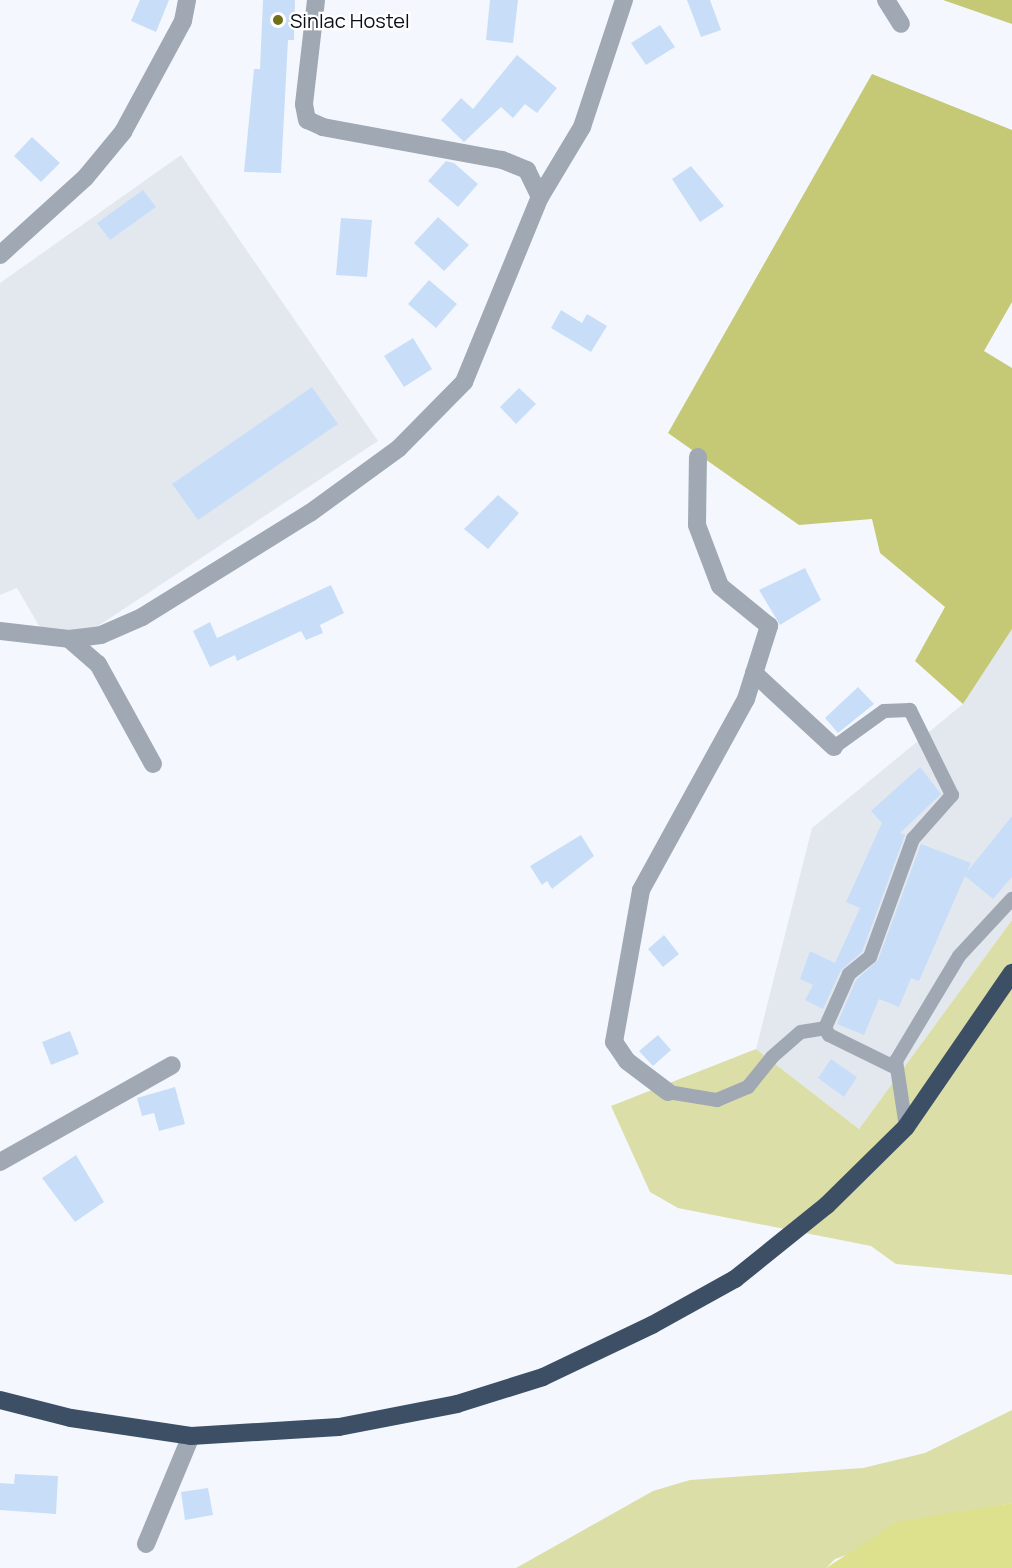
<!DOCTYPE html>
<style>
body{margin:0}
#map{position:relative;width:1012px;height:1568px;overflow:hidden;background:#f4f8fe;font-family:Manrope,sans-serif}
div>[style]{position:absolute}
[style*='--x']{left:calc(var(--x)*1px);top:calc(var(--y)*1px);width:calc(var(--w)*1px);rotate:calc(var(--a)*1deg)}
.built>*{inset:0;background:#e3e8ef}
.green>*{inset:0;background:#dbdea7}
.forest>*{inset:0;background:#c5c976}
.water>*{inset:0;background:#dde18d}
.building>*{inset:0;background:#c8def8}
.lane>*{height:14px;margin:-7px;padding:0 7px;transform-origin:7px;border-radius:7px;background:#9fa8b3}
.street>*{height:18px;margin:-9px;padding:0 9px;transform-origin:9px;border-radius:9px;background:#9fa8b3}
.highway>*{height:18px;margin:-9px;padding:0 9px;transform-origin:9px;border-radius:9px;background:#3d4f65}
.dots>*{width:16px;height:16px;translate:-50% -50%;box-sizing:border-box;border:3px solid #fff;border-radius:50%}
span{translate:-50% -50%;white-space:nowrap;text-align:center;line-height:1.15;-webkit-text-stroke:4.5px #fff;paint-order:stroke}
.poi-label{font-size:20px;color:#080f17}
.left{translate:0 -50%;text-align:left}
</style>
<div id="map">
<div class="built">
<div style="clip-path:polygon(181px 155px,378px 441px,89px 632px,45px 636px,17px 588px,0 595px,0 283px)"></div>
<div style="clip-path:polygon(1012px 629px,1012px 920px,859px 1129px,756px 1049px,812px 828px,963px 704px)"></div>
</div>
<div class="green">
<div style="clip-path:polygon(1012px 920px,1012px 1275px,896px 1264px,871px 1246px,678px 1208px,650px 1192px,611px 1106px,756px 1049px,859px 1129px)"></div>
<div style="clip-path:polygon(1012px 1410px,1012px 1503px,975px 1510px,835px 1559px,826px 1568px,516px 1568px,653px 1491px,690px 1480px,863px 1468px,925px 1453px)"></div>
</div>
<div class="forest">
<div style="clip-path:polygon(943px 0,1012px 0,1012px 24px)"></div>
<div style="clip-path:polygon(872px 74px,1012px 130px,1012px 302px,984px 351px,1012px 368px,1012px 629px,963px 704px,915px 661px,945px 607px,880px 553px,872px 519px,799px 525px,668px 433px)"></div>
</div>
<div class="water">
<div style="clip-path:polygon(1012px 1503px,1012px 1568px,826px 1568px,897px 1522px)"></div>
</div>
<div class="building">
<div style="clip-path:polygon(140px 0,169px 0,156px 32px,131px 21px)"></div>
<div style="clip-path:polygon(263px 0,295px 0,294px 40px,288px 40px,281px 173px,244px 172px,254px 69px,260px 69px)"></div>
<div style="clip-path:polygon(490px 0,518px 0,513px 43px,486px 40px)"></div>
<div style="clip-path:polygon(687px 0,710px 0,721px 30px,701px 37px)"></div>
<div style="clip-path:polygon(660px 25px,675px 47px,646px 65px,631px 43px)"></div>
<div style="clip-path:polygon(517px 55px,557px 88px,537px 113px,525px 104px,513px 118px,501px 107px,464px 142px,441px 120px,461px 98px,473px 109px)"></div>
<div style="clip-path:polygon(32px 137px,60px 163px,41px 182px,14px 156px)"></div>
<div style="clip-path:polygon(446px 161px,454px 163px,478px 184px,458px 207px,428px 181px)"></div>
<div style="clip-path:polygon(691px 166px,724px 206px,700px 222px,672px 179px)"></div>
<div style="clip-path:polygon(143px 190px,156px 207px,110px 240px,97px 223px)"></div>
<div style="clip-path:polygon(438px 217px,469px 245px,444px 271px,414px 243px)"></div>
<div style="clip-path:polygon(341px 218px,372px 220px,367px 277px,336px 275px)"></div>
<div style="clip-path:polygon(429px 280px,457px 304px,436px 328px,408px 304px)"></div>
<div style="clip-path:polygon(561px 310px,582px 323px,587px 314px,607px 326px,591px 352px,551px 328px)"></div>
<div style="clip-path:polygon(413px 338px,432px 369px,404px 387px,384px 356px)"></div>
<div style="clip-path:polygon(312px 387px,338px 424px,198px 520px,172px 484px)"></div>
<div style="clip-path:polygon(519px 388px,536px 404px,516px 424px,500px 407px)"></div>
<div style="clip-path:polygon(498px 495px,519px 513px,488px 549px,464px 529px)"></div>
<div style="clip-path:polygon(805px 568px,821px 600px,780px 625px,759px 590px)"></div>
<div style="clip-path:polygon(331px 585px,344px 613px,320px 625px,323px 633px,306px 640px,301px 631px,237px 661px,235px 655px,210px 667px,193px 631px,210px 622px,217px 638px)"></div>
<div style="clip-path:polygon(858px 687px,874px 704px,838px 733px,825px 718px)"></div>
<div style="clip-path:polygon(920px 767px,941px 794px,900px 833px,905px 835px,862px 952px,841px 970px,823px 1009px,805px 1000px,813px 985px,800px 979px,810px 951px,835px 963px,860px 908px,846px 902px,882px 823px,871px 811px)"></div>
<div style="clip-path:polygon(1012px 816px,1012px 877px,993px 899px,965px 876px,919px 981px,911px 978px,899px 1007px,879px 999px,864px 1035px,837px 1024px,856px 980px,878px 960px,921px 844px,971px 863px,967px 872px)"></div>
<div style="clip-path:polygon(581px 835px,594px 856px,552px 889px,547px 881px,542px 885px,530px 866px)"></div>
<div style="clip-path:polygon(664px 935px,679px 954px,663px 967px,648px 949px)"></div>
<div style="clip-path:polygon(70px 1031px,79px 1054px,51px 1065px,42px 1042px)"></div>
<div style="clip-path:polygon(658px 1035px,671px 1050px,653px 1066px,639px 1051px)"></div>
<div style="clip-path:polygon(831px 1059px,857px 1077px,844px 1097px,818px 1078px)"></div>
<div style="clip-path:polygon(175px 1087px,185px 1124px,159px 1131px,154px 1113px,142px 1116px,137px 1098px)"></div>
<div style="clip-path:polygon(76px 1155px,104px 1202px,75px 1222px,42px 1178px)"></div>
<div style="clip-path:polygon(15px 1474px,58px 1476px,56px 1514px,0 1510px,0 1483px,14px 1484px)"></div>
<div style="clip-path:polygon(208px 1488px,213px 1515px,185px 1520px,181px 1492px)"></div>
</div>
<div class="lane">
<div style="--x:825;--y:1028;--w:59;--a:-66"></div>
<div style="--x:849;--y:974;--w:27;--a:-39"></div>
<div style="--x:870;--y:957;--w:126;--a:-70"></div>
<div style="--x:913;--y:839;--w:59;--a:-48.4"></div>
<div style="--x:952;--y:795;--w:95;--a:-116.3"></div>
<div style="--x:910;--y:710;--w:26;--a:178"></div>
<div style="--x:884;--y:711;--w:62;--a:144.2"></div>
<div style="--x:668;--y:1092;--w:50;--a:9.3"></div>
<div style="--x:717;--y:1100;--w:34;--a:-23"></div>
<div style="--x:748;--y:1087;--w:38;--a:-51"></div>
<div style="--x:772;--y:1057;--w:38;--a:-41"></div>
<div style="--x:801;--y:1032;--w:24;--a:-9"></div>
<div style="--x:825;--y:1028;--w:8;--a:60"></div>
<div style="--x:829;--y:1035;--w:72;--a:26.2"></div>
<div style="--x:906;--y:1127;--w:67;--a:-98.6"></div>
<div style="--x:896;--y:1061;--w:122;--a:-59"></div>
<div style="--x:959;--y:956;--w:78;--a:-47.1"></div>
</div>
<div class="street">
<div style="--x:886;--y:0;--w:28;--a:58"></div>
<div style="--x:540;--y:197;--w:82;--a:-59"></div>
<div style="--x:582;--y:127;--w:134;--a:-71.7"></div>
<div style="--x:0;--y:255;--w:115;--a:-42.2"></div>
<div style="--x:85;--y:178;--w:60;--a:-50.4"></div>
<div style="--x:123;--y:132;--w:126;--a:-61.6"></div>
<div style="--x:183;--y:21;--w:21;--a:-79"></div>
<div style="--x:0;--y:631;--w:69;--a:6.6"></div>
<div style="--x:69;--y:639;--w:32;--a:-7"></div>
<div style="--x:101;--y:635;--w:45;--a:-23.7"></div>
<div style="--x:142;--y:617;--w:198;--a:-31.8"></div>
<div style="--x:310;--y:513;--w:110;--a:-36.1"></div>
<div style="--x:399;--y:448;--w:93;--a:-45.4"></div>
<div style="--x:464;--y:382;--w:200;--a:-67.7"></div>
<div style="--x:540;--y:197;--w:30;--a:-116"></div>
<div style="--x:527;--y:170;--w:27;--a:-158"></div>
<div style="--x:502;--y:160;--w:182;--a:-169.6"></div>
<div style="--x:323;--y:127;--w:17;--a:-156"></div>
<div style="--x:307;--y:120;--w:16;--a:-101"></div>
<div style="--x:304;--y:104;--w:105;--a:-83.4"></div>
<div style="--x:69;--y:639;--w:38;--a:41"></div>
<div style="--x:98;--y:664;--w:114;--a:61.2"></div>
<div style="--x:754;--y:673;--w:109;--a:42.8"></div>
<div style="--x:668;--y:1092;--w:51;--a:-142.9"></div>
<div style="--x:627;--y:1061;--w:23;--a:-124"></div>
<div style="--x:614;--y:1042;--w:154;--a:-79.9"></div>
<div style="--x:641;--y:890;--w:218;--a:-61.2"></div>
<div style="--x:746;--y:699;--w:77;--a:-72.5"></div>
<div style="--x:769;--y:626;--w:63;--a:-140.8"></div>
<div style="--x:720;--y:586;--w:65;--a:-110.7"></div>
<div style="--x:697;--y:525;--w:68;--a:-89.2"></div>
<div style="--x:0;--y:1162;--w:197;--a:-29.4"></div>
<div style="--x:146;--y:1544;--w:117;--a:-67.4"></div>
</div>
<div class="highway">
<div style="--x:0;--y:1400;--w:73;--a:14.2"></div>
<div style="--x:71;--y:1418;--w:121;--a:8.5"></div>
<div style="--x:191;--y:1436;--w:148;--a:-3.5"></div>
<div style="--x:339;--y:1427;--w:120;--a:-11"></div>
<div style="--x:457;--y:1404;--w:90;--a:-17.4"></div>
<div style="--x:543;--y:1377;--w:121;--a:-25.5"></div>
<div style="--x:652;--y:1325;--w:95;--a:-29"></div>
<div style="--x:735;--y:1279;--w:118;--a:-38.8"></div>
<div style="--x:827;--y:1205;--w:111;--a:-44.6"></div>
<div style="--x:906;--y:1127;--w:187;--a:-55.5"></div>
</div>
<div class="dots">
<div style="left:278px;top:20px;background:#707116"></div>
</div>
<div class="poi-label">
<span class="left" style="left:290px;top:20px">Sinlac Hostel</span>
</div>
</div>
